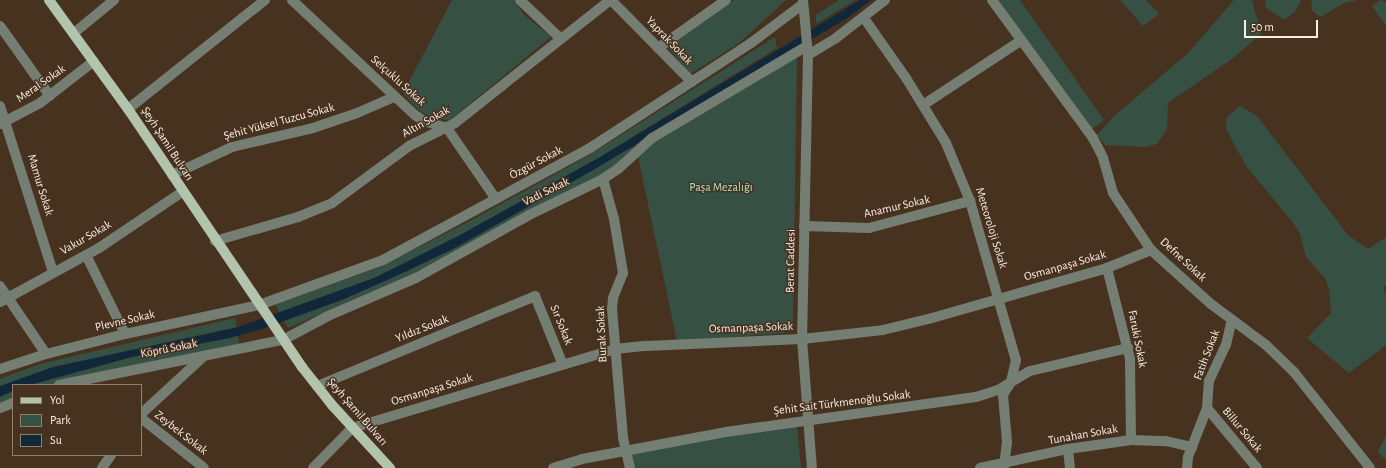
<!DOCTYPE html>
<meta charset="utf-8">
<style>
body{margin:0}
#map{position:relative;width:1386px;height:468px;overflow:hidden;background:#473220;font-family:"Alegreya Sans",sans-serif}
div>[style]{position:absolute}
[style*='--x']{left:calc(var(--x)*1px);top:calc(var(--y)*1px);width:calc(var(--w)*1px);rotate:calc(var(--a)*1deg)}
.green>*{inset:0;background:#365043}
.water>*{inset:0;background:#102839}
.minor>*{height:10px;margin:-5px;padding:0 5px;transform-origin:5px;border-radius:5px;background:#757e72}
.major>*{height:10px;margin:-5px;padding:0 5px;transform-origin:5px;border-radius:5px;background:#b3c4ad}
span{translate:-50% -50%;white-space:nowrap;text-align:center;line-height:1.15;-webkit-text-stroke:3px #473220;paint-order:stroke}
.street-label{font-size:12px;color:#fbede2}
.park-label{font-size:12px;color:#aae6c8}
.legend{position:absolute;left:12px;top:384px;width:130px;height:72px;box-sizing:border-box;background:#473220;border:1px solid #8f7d6e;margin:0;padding:5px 7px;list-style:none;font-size:12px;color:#fbede2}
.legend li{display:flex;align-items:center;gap:8px;height:20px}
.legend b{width:20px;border:1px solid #8f7d6e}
.scale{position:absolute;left:1244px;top:20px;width:74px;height:18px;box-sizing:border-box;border:2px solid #fbede2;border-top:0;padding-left:5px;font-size:12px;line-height:14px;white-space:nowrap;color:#fbede2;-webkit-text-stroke:3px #473220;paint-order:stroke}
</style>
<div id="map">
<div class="green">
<div style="clip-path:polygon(452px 0,514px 0,524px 15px,551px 37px,450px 120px,433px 119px,416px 108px,403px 93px)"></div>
<div style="clip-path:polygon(734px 0,786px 0,739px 43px,690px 74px,667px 47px)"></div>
<div style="clip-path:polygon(839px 0,855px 0,816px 24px,816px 15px)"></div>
<div style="clip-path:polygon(996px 0,1020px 0,1104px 120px,1092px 129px)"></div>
<div style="clip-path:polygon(1120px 0,1146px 0,1159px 14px,1143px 26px)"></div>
<div style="clip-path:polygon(1234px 0,1252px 0,1261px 34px,1233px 58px,1168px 103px,1167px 129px,1157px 144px,1145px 147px,1105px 145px,1097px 135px,1113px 117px,1188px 53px)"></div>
<div style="clip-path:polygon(1265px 0,1301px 0,1296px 11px,1284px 20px,1266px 8px)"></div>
<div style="clip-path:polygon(1312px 0,1358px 0,1344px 3px,1321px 17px,1311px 10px)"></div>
<div style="clip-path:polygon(1381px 0,1386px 2px,1386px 26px,1372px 6px)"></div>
<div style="clip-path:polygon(775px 37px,777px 48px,629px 139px,635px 151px,609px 171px,428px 268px,288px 328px,275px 304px,377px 268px,468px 222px,588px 156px)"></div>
<div style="clip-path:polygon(797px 56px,793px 322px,784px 333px,677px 341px,637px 152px)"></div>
<div style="clip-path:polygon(1240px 106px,1257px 116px,1348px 235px,1368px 249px,1386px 237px,1386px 286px,1383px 288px,1386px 294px,1386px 345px,1349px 373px,1307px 338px,1331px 313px,1329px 290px,1326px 280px,1306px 257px,1300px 234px,1294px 224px,1246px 166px,1226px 129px,1227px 117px)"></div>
<div style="clip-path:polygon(235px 318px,239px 344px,49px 385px,13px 385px,13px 399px,0 404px,0 379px,40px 364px)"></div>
<div style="clip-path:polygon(797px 426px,801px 468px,633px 468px,629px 452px)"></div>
<div style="clip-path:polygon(1386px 436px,1386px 459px,1382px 457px,1378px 451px)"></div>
</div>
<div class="water">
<div style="clip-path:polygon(860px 0,871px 0,849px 17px,595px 169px,455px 248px,405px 272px,342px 300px,259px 330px,230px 338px,132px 357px,30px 385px,13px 385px,13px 391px,0 397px,0 386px,53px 367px,238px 327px,374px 278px,460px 235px,600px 157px)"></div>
</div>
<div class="minor">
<div style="--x:292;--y:0;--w:168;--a:43.1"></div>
<div style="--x:415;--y:115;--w:11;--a:34"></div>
<div style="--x:424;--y:121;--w:24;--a:17"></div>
<div style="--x:447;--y:128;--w:86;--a:55.4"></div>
<div style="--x:520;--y:0;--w:55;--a:43.5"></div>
<div style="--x:611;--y:0;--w:115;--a:45.4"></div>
<div style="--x:803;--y:0;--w:55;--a:84.8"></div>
<div style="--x:808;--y:55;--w:284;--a:91.2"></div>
<div style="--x:802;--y:339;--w:129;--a:85.6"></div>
<div style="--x:992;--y:0;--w:171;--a:53.8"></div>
<div style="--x:1093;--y:138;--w:22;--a:63"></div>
<div style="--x:1103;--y:158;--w:36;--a:74"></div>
<div style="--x:1113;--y:193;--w:69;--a:56.3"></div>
<div style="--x:1151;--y:250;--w:81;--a:42"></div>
<div style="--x:1211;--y:304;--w:69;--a:36.7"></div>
<div style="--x:1266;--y:345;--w:39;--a:44"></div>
<div style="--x:1294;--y:372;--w:122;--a:51.6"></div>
<div style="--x:864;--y:18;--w:73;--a:55"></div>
<div style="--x:906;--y:78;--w:76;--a:58.4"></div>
<div style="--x:946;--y:143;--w:63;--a:67.5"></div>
<div style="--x:970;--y:201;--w:166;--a:73.9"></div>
<div style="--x:1016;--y:360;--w:23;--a:103"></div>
<div style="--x:1011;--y:382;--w:15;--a:122"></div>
<div style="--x:1003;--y:395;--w:47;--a:85.1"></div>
<div style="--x:1007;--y:442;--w:26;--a:97"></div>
<div style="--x:0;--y:26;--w:86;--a:54.5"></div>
<div style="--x:74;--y:33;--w:52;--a:-39.5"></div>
<div style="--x:658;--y:48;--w:83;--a:-35.2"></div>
<div style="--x:808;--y:55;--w:33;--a:-31"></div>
<div style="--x:836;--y:38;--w:62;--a:-37.8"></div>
<div style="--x:923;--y:105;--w:118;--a:-33.3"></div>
<div style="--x:0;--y:106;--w:174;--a:72.3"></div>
<div style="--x:128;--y:109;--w:175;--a:-38.5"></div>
<div style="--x:0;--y:124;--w:45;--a:-27.7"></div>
<div style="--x:40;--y:103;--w:68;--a:-37.9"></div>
<div style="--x:172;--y:175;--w:66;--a:-25"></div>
<div style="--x:232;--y:147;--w:83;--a:-13.2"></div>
<div style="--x:313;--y:128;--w:46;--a:-18.8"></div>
<div style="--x:357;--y:113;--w:40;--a:-23.4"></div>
<div style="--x:603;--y:179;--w:41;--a:74.6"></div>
<div style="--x:614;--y:219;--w:55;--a:80.5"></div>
<div style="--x:623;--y:273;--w:27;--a:112"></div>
<div style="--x:613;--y:298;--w:11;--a:95"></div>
<div style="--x:612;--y:309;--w:129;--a:85.1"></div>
<div style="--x:623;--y:438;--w:31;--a:77"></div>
<div style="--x:804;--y:226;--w:65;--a:1.8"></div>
<div style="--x:869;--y:228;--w:105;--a:-15"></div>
<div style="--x:215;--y:241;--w:86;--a:-16.1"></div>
<div style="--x:298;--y:217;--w:37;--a:-22"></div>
<div style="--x:332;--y:203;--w:96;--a:-36.5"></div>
<div style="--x:409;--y:146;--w:51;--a:-26.6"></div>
<div style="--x:455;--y:123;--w:198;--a:-38.4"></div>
<div style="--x:86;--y:255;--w:88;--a:63.7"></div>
<div style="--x:1107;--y:268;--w:94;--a:75.8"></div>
<div style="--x:1130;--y:359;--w:81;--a:89.3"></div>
<div style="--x:0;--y:286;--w:82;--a:55.9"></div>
<div style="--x:0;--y:302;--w:113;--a:-28.6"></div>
<div style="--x:99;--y:248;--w:100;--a:-34"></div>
<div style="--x:0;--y:369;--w:48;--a:-18.1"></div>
<div style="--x:46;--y:354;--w:81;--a:-14.2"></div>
<div style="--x:125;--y:334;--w:137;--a:-12.2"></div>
<div style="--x:259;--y:305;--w:132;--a:-19.9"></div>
<div style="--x:383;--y:260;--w:235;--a:-28.4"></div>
<div style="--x:590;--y:148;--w:192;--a:-33.1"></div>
<div style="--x:751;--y:43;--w:65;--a:-36.9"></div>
<div style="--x:59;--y:385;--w:228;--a:-11.4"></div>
<div style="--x:283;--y:340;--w:51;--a:-28.1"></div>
<div style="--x:328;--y:316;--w:96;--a:-23.4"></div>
<div style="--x:416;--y:278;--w:129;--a:-29.1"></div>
<div style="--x:529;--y:215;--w:82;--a:-25.9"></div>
<div style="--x:603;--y:179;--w:18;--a:-34"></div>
<div style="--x:618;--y:169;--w:46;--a:-42.4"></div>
<div style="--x:652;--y:138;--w:180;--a:-30.7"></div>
<div style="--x:317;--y:386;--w:236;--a:-22.4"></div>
<div style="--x:535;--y:296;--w:74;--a:67.9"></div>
<div style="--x:0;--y:408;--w:14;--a:-21"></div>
<div style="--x:1207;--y:408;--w:78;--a:50.2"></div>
<div style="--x:141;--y:414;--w:86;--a:-42.6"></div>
<div style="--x:141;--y:418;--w:80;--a:38.4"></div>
<div style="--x:1068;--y:449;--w:19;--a:84"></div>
<div style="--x:102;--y:468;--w:16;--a:-55"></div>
<div style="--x:313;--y:468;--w:56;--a:-45.7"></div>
<div style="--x:352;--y:428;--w:275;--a:-16.7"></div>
<div style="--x:615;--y:349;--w:31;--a:-6"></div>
<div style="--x:646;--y:346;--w:156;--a:-2.6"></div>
<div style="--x:802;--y:339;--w:81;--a:-6.3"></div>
<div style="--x:883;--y:330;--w:50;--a:-13.8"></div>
<div style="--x:932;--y:318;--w:182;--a:-15.9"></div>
<div style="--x:1107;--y:268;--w:48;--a:-22.2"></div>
<div style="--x:553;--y:468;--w:30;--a:-17"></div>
<div style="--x:582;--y:459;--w:147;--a:-10.6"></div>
<div style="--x:726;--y:432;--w:252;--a:-8"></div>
<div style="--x:976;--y:397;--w:23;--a:-18"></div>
<div style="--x:998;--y:390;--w:37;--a:-31"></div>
<div style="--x:1030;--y:371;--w:101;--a:-13.2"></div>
<div style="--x:980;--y:468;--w:90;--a:-12.2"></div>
<div style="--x:1068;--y:449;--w:64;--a:-8.1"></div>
<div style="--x:1131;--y:440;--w:35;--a:2"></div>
<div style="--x:1166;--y:441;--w:27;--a:13"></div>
<div style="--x:1187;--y:468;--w:11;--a:-85"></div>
<div style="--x:1188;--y:457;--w:53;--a:-68.8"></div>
<div style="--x:1207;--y:408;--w:27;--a:-86"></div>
<div style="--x:1209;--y:381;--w:40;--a:-65"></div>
<div style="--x:1226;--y:345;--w:26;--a:-77"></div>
</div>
<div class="major">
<div style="--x:49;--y:0;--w:135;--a:54.1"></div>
<div style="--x:128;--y:109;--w:311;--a:56"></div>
<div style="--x:302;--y:367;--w:48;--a:51.7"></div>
<div style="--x:332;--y:405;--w:86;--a:47.4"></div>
</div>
<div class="street-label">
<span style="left:669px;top:41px;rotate:46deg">Yaprak Sokak</span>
<span style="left:398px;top:81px;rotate:42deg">Selçuklu Sokak</span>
<span style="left:41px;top:84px;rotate:-35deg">Meral Sokak</span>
<span style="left:279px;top:122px;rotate:-15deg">Şehit Yüksel Tuzcu Sokak</span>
<span style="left:426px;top:122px;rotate:-29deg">Altın Sokak</span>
<span style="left:167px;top:144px;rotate:57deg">Şeyh Şamil Bulvarı</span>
<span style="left:536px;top:163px;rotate:-28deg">Özgür Sokak</span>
<span style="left:40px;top:185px;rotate:73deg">Mamur Sokak</span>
<span style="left:546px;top:192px;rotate:-26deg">Vadi Sokak</span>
<span style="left:897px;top:207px;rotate:-13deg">Anamur Sokak</span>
<span style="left:991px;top:228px;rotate:73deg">Meteoroloji Sokak</span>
<span style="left:86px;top:238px;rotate:-30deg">Vakur Sokak</span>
<span style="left:1183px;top:260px;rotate:43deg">Defne Sokak</span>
<span style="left:791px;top:261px;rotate:-89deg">Berat Caddesi</span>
<span style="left:1065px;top:266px;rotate:-16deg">Osmanpaşa Sokak</span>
<span style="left:125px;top:321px;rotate:-13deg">Plevne Sokak</span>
<span style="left:561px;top:325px;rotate:68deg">Sır Sokak</span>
<span style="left:751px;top:328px;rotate:-2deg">Osmanpaşa Sokak</span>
<span style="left:422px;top:329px;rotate:-22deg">Yıldız Sokak</span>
<span style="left:602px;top:334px;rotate:-93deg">Burak Sokak</span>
<span style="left:1137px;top:339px;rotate:79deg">Faruki Sokak</span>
<span style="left:169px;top:349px;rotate:-11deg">Köprü Sokak</span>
<span style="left:1207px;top:355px;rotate:-69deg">Fatih Sokak</span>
<span style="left:432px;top:390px;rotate:-17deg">Osmanpaşa Sokak</span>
<span style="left:842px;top:403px;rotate:-7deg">Şehit Sait Türkmenoğlu Sokak</span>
<span style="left:357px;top:412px;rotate:49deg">Şeyh Şamil Bulvarı</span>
<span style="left:1242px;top:430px;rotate:50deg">Billur Sokak</span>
<span style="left:181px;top:433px;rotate:38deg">Zeybek Sokak</span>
<span style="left:1083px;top:435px;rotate:-10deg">Tunahan Sokak</span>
</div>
<div class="park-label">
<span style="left:721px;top:188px">Paşa Mezalığı</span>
</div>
<ul class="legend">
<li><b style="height:5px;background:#b3c4ad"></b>Yol</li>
<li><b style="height:11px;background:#365043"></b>Park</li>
<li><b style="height:11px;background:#102839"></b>Su</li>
</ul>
<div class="scale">50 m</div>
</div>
